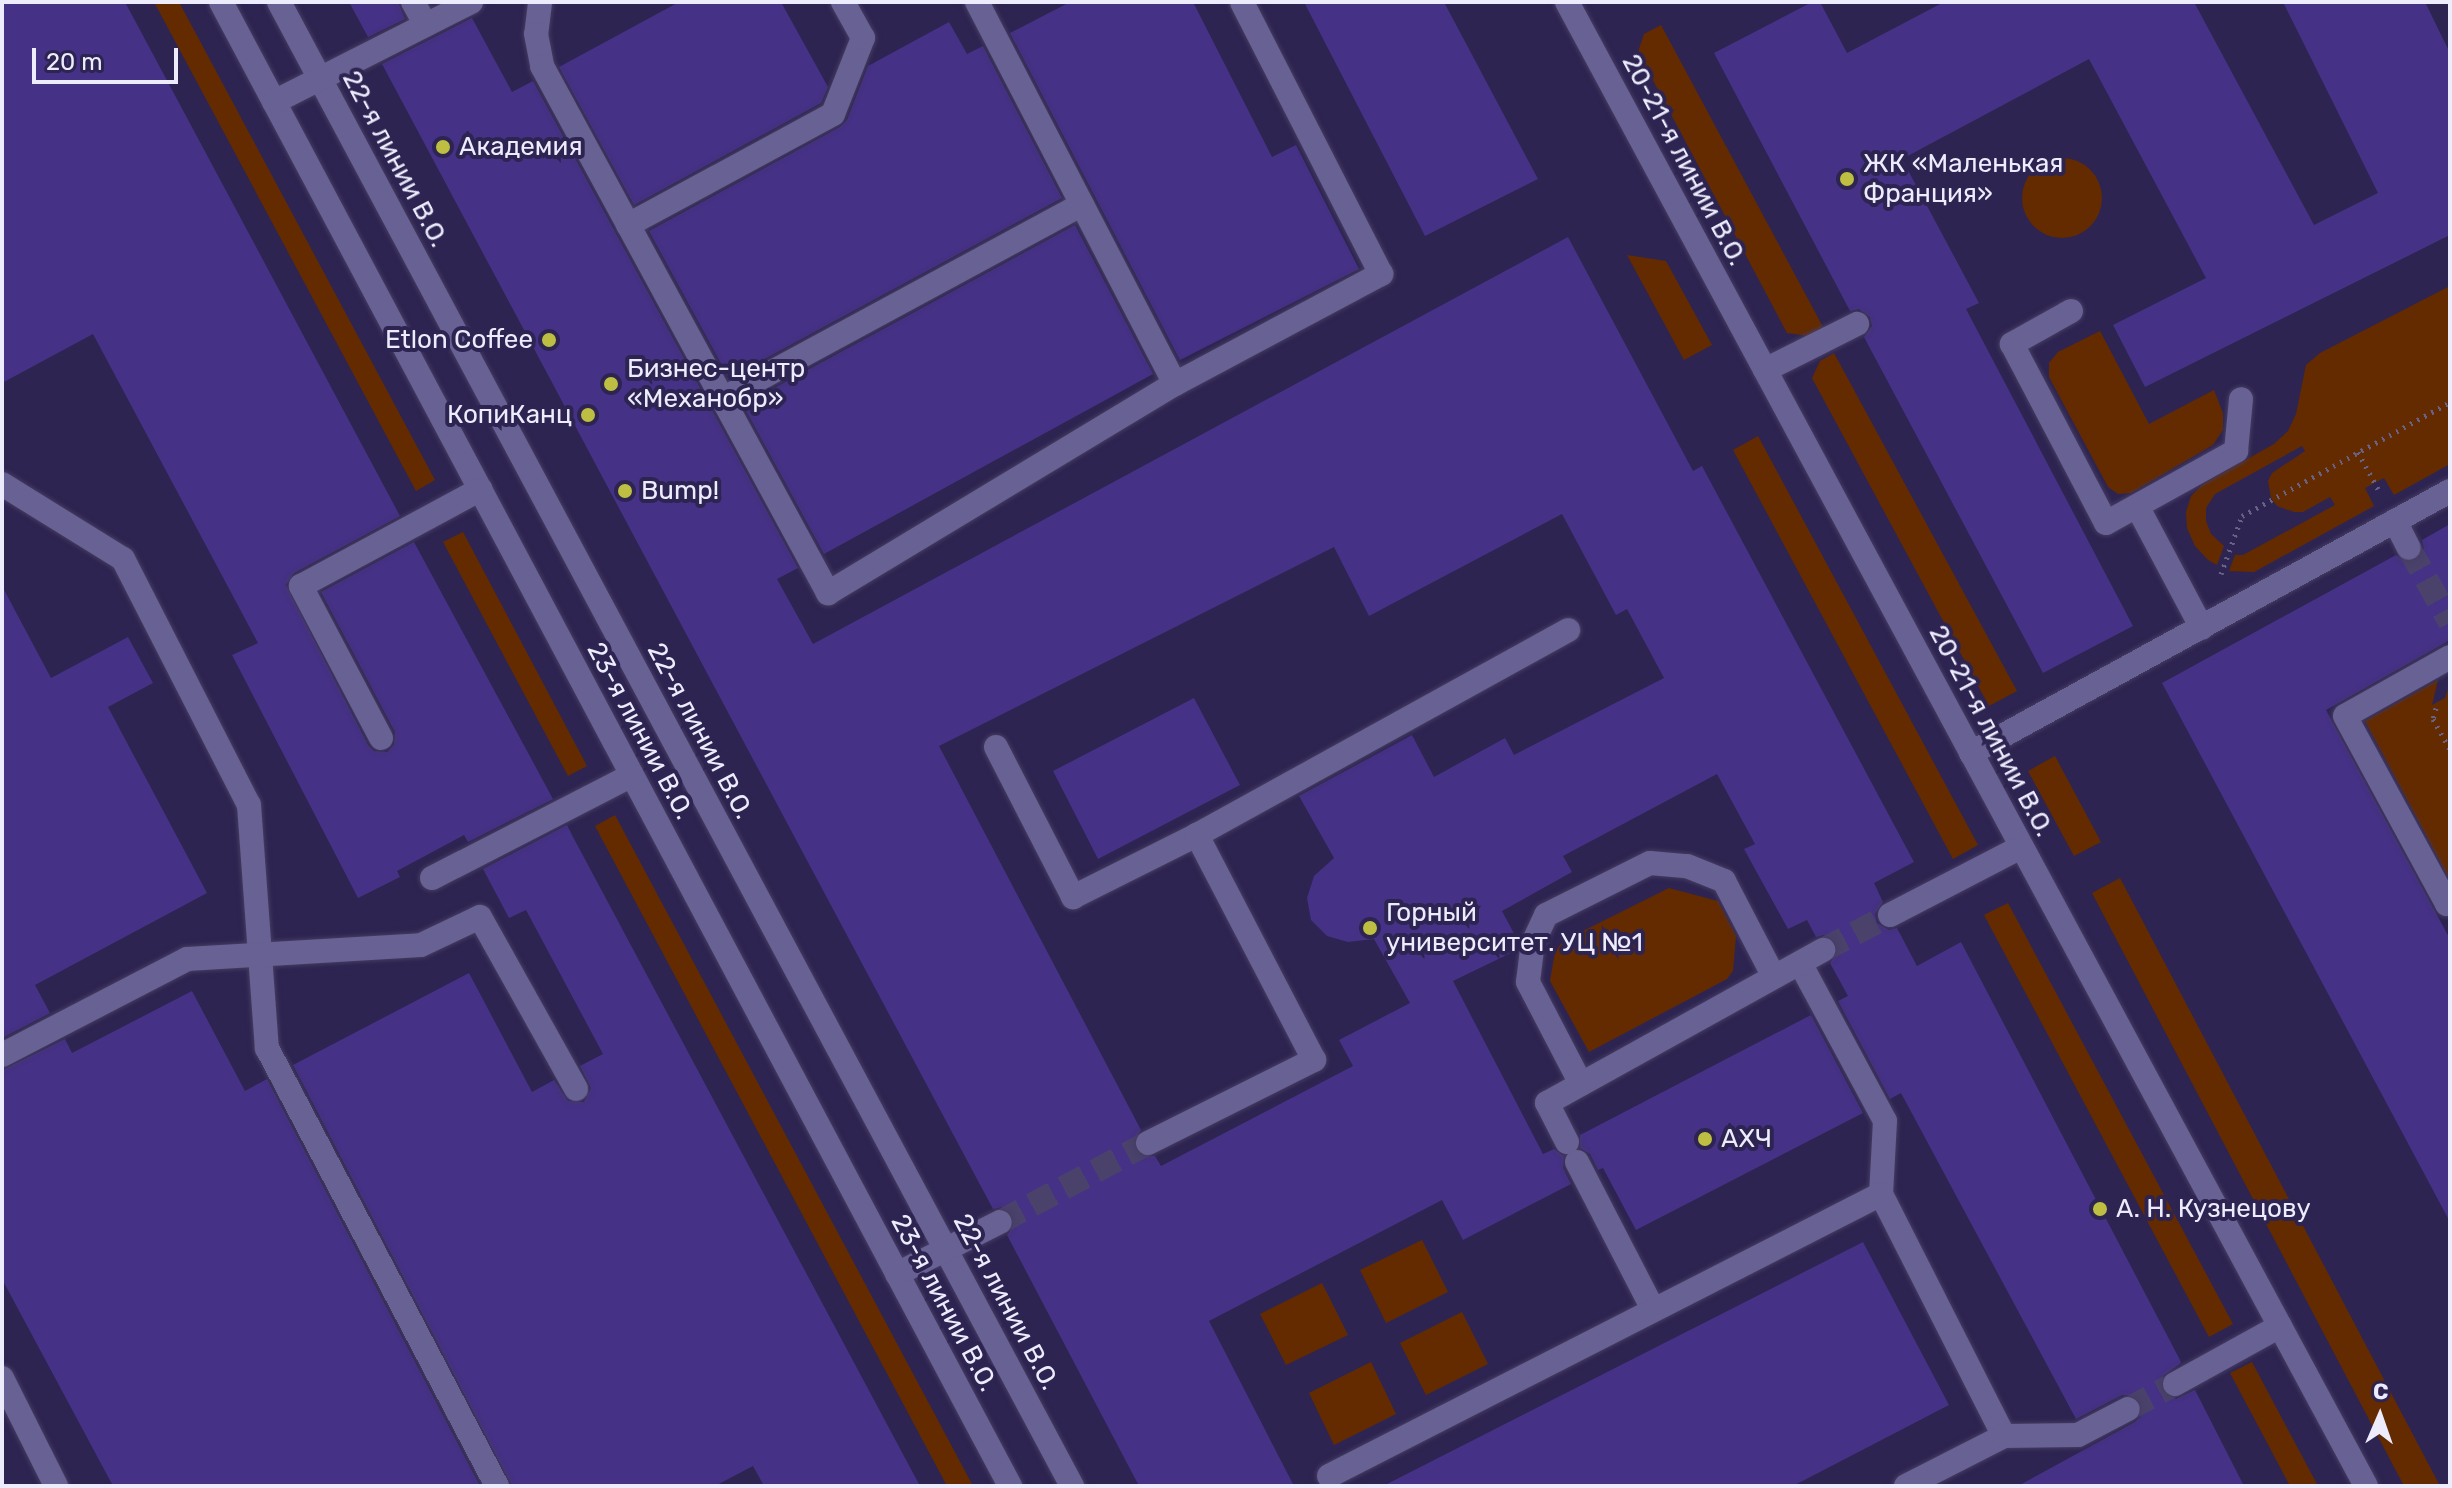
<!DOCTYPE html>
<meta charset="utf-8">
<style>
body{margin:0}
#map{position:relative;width:2452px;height:1488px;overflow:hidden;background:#2d2451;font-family:Rubik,sans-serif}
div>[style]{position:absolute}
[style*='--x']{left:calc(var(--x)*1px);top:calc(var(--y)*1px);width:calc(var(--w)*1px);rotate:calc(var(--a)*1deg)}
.green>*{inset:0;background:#642b01}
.round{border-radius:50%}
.building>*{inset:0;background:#453185}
.minor-tunnel>*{height:24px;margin-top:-12px;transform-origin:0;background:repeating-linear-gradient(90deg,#4a426b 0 24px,transparent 0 36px)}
.path>*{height:5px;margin-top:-2.5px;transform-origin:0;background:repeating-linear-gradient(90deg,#696287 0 2px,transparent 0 8px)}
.roads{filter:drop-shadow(0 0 2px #453c61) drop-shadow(0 0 2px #453c61)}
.minor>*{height:24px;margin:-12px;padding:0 12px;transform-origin:12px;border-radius:12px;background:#686193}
.dots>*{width:22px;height:22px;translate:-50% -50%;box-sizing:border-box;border:4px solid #2d2451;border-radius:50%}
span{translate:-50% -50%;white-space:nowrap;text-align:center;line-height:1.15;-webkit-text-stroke:8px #2d2451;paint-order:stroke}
.poi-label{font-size:26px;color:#edecfd}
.left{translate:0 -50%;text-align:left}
.right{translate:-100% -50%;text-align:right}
.street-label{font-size:26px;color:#edecfd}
.frame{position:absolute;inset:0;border:4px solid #edecfd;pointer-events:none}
.north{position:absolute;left:2340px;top:1376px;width:80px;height:80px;-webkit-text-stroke:6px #2d2451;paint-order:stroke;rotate:2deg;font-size:22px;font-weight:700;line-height:32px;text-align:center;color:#edecfd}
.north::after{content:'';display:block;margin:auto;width:28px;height:36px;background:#edecfd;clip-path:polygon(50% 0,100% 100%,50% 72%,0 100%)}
.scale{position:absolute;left:32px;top:48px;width:146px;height:36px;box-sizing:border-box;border:4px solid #edecfd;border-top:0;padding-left:10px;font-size:24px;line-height:28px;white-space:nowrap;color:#edecfd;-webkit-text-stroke:6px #2d2451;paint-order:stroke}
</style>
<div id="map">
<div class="green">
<div style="clip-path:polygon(154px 2px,179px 2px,435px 480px,416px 491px)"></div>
<div style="clip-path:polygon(1661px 25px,1823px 327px,1808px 336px,1787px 333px,1638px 52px,1644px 34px)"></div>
<div class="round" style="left:2022px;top:158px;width:80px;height:80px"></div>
<div style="clip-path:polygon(1627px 255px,1666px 261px,1712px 345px,1684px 360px)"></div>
<div style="clip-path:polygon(2450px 286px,2450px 464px,2394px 495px,2384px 478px,2365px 488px,2374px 506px,2254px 572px,2229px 571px,2235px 555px,2243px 555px,2335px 505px,2330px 497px,2303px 512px,2294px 512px,2277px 506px,2271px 498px,2268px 481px,2272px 473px,2305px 451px,2302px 446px,2215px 494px,2206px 508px,2206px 521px,2211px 534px,2224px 546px,2217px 565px,2208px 560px,2195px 546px,2187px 528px,2186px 512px,2191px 496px,2203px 484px,2274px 444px,2288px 431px,2296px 414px,2306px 365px,2320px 353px)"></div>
<div style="clip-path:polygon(2100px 331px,2149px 424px,2214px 390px,2223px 413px,2223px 430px,2213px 445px,2131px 493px,2118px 494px,2108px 487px,2049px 377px,2049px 363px,2058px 352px)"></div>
<div style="clip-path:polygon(1834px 353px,2017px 691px,1989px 706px,1812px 378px,1820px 361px)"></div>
<div style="clip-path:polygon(1758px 436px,1978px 845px,1953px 859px,1733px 450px)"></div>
<div style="clip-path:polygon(463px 532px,587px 766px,568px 776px,443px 542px)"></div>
<div style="clip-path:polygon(2438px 680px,2432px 705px,2445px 698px,2450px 683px,2450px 880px,2365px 721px)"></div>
<div style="clip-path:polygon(2055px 756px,2101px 842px,2074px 856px,2028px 771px)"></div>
<div style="clip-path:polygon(615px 815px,973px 1486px,947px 1486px,595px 826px)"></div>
<div style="clip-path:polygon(2120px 878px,2440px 1486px,2404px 1486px,2092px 893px)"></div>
<div style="clip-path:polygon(1669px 888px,1718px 901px,1736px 936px,1733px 971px,1727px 979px,1589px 1052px,1550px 981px,1555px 952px,1563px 941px)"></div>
<div style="clip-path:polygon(2008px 903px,2233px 1324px,2209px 1337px,1984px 915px)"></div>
<div style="clip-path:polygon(1422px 1240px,1448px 1292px,1386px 1323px,1360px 1270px)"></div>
<div style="clip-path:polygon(1322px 1283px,1348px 1335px,1286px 1365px,1260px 1314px)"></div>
<div style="clip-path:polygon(1462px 1312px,1488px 1364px,1426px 1395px,1400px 1343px)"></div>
<div style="clip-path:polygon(1371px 1362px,1396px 1414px,1334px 1445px,1309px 1393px)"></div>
<div style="clip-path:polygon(2252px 1362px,2318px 1486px,2290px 1486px,2230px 1373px)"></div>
</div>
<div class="building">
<div style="clip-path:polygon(2px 2px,125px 2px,400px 516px,294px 573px,286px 585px,368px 745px,374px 751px,387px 752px,394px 745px,395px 732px,321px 592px,414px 542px,553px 799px,468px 842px,464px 835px,397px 871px,400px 877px,358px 898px,232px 655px,258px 643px,93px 334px,2px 383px)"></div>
<div style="clip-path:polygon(349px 2px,398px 2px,405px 19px,368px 37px)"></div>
<div style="clip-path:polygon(679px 2px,781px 2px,828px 87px,821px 103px,634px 205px,559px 67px)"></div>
<div style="clip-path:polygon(1070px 2px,1193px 2px,1272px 157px,1296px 145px,1359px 269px,1180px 360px,1010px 33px)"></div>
<div style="clip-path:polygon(1304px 2px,1444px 2px,1538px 179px,1425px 236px)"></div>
<div style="clip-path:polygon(1812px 2px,1820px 2px,1847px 53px,1944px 2px,2194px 2px,2314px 225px,2378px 193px,2283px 2px,2425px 2px,2450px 53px,2450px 235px,2145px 387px,2113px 325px,2206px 278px,2089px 59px,1902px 159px,1979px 303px,1966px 309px,2133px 626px,2043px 673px,1864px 337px,1872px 326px,1870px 317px,1859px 309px,1850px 311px,1714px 53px)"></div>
<div style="clip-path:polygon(evenodd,472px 18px,512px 92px,533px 81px,798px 568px,777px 579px,813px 644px,1568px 237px,1693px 471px,1702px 466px,1914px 862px,1874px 883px,1883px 902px,1875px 914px,1877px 923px,1889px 930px,1897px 928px,1917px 966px,1961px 942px,2180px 1360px,2181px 1363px,2163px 1376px,2162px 1391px,2176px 1399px,2195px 1390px,2244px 1486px,2018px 1486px,2135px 1422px,2141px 1416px,2142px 1403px,2135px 1396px,2122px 1395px,2076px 1419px,1901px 1093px,1890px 1099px,1838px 1001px,1848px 996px,1830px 963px,1838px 951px,1836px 942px,1824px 935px,1816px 937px,1807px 920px,1788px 929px,1744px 849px,1755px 844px,1717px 774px,1563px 856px,1572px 872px,1502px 911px,1518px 941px,1517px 950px,1453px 981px,1543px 1154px,1554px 1149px,1564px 1156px,1563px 1168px,1571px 1184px,1463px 1240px,1442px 1200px,1209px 1321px,1294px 1486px,1139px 1486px,1007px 1235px,1015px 1224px,1013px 1215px,1002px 1207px,993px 1209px,382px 64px,472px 18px,1562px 514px,1616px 615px,1627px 609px,1664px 678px,1514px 755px,1505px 738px,1434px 777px,1412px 735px,1299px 796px,1334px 858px,1314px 876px,1307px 898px,1311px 920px,1327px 936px,1348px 942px,1374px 939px,1410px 1003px,1339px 1040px,1353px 1066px,1161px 1166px,1155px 1156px,1140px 1156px,1133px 1143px,1141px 1130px,939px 746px,1334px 547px,1369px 616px,1562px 514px)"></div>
<div style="clip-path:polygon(949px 22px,967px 54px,983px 46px,1062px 198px,729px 378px,649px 231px,840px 127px,847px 120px,868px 66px)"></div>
<div style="clip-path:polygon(1075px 225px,1153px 374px,824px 554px,743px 405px)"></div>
<div style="clip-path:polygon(2450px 524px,2450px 640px,2326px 710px,2450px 939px,2450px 1222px,2162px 683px,2396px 555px,2408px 563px,2417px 561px,2424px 549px,2422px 540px)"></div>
<div style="clip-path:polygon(2px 586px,51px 678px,128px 637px,153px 683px,108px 707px,207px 893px,35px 985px,50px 1013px,2px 1038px)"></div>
<div style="clip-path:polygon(1194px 698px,1240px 785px,1098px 859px,1053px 771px)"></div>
<div style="clip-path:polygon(567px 825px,572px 835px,920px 1486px,764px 1486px,753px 1466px,715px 1486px,512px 1486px,293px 1065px,469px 973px,532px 1092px,554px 1080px,568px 1101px,584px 1102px,591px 1088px,580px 1066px,603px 1054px,526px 910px,509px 918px,483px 869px)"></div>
<div style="clip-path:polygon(192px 991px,245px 1091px,267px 1079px,480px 1486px,113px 1486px,2px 1279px,2px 1070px,65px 1039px,72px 1053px)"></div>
<div style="clip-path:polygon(1811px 1015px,1863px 1113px,1636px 1230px,1603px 1168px,1598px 1170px,1590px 1154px,1580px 1148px,1580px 1135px)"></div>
<div style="clip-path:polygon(1863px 1242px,1949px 1405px,1793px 1486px,1383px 1486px)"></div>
</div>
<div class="minor-tunnel">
<div style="--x:2409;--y:548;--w:85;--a:61"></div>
<div style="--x:1823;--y:950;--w:76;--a:-27.6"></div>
<div style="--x:1000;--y:1222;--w:168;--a:-28.1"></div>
<div style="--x:2128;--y:1409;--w:53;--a:-28"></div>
</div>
<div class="path">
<div style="--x:2358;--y:452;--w:42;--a:61.6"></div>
<div style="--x:2221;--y:574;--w:62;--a:-70.1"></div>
<div style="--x:2242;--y:516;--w:237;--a:-28.7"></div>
<div style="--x:2436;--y:708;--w:11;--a:105"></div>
<div style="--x:2433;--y:719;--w:35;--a:61"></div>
</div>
<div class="roads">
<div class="minor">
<div style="--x:221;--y:2;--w:1681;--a:62"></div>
<div style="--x:279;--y:2;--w:1683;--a:61.88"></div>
<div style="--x:413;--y:2;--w:26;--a:61"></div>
<div style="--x:977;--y:2;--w:430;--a:62.6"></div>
<div style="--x:1567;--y:2;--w:1685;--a:61.7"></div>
<div style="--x:540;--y:3;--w:31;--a:97"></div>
<div style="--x:536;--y:34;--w:33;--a:79"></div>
<div style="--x:542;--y:66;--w:600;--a:61.51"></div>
<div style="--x:828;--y:593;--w:405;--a:-31.1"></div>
<div style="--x:1175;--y:384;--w:234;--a:-28.1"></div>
<div style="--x:1381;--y:274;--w:305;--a:-117.1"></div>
<div style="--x:274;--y:102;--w:221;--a:-26.9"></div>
<div style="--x:628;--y:225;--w:233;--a:-28.4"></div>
<div style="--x:833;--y:114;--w:82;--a:-68.5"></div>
<div style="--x:863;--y:38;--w:41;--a:-119.1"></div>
<div style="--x:2071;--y:311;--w:68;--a:150.8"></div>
<div style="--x:2012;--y:344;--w:202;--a:62.3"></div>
<div style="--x:2106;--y:523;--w:149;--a:-29"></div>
<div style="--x:2236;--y:451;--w:52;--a:-84.5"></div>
<div style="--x:1765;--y:370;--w:103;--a:-26.6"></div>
<div style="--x:722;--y:399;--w:409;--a:-28.4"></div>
<div style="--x:2;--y:484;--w:142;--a:31.8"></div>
<div style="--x:123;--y:559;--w:276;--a:62.9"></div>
<div style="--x:249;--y:805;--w:244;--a:85.8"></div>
<div style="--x:267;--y:1048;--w:495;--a:62.3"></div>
<div style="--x:2137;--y:506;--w:138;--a:62"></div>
<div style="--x:2395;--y:521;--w:30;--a:63"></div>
<div style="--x:2450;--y:657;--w:120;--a:150.7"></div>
<div style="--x:2345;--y:716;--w:214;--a:61.5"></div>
<div style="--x:2447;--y:904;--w:4;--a:-34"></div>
<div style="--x:381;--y:738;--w:172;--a:-117.8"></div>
<div style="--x:301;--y:586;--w:204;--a:-28.3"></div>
<div style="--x:996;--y:747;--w:169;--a:62.8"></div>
<div style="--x:1073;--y:897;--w:139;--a:-26.6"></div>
<div style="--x:1971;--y:753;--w:546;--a:-28.68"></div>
<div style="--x:432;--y:878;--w:225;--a:-27.2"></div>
<div style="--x:1890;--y:915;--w:148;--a:-27.4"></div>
<div style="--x:1800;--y:963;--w:179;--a:61.7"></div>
<div style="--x:1885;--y:1121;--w:73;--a:93.1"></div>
<div style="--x:1881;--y:1194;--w:271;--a:63.1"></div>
<div style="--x:2;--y:1055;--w:208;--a:-27.4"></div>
<div style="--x:187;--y:959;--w:234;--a:-3.4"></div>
<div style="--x:421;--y:945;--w:65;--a:-25.4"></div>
<div style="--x:480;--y:917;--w:197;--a:60.8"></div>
<div style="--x:1581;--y:1084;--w:115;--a:-117.5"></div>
<div style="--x:1528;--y:982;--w:39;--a:-83"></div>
<div style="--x:1533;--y:943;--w:31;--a:-65"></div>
<div style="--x:1546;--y:915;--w:116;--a:-26.6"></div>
<div style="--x:1650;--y:863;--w:37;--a:5"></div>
<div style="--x:1687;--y:866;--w:40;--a:22"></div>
<div style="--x:1724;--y:881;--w:108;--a:62.5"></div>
<div style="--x:1567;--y:1142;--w:44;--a:-117.1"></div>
<div style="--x:1547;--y:1103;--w:316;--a:-29"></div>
<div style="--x:1148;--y:1143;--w:186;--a:-26.6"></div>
<div style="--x:1314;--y:1060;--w:254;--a:-117.5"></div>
<div style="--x:1197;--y:835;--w:424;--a:-28.9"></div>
<div style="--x:1577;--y:1162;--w:165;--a:62.7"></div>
<div style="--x:897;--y:1274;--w:115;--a:-26.8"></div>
<div style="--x:2;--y:1378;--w:121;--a:63.4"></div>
<div style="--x:2175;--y:1384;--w:120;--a:-28.9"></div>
<div style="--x:1329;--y:1476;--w:620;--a:-27.06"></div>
<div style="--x:1906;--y:1486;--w:110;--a:-27"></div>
<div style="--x:2004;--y:1436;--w:74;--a:-0.8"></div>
<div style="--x:2078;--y:1435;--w:56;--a:-27.5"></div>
</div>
</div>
<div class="dots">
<div style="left:443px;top:147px;background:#bebe42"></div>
<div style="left:1847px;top:179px;background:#bebe42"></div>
<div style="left:549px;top:340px;background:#bebe42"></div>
<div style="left:611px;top:384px;background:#bebe42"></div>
<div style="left:588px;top:415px;background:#bebe42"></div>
<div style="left:625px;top:491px;background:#bebe42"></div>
<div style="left:1370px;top:928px;background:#bebe42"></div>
<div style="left:1705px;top:1139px;background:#bebe42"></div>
<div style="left:2100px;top:1209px;background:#bebe42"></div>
</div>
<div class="poi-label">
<span class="left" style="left:459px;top:147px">Академия</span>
<span class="left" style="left:1863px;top:179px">ЖК «Маленькая<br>Франция»</span>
<span class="right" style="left:533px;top:340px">Etlon Coffee</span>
<span class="left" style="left:627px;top:384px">Бизнес-центр<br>«Механобр»</span>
<span class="right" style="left:572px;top:415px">КопиКанц</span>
<span class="left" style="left:641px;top:491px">Bump!</span>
<span class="left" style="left:1386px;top:928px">Горный<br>университет. УЦ №1</span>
<span class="left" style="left:1721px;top:1139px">АХЧ</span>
<span class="left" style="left:2116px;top:1209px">А. Н. Кузнецову</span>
</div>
<div class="street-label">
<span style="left:395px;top:159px;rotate:62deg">22-я линии В.О.</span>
<span style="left:1684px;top:160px;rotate:62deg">20-21-я линии В.О.</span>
<span style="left:640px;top:731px;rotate:62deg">23-я линии В.О.</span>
<span style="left:700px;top:731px;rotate:62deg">22-я линии В.О.</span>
<span style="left:1991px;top:731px;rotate:62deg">20-21-я линии В.О.</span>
<span style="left:1006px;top:1302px;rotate:62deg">22-я линии В.О.</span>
<span style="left:944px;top:1303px;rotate:62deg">23-я линии В.О.</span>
</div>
<div class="frame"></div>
<div class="north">С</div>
<div class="scale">20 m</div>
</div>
